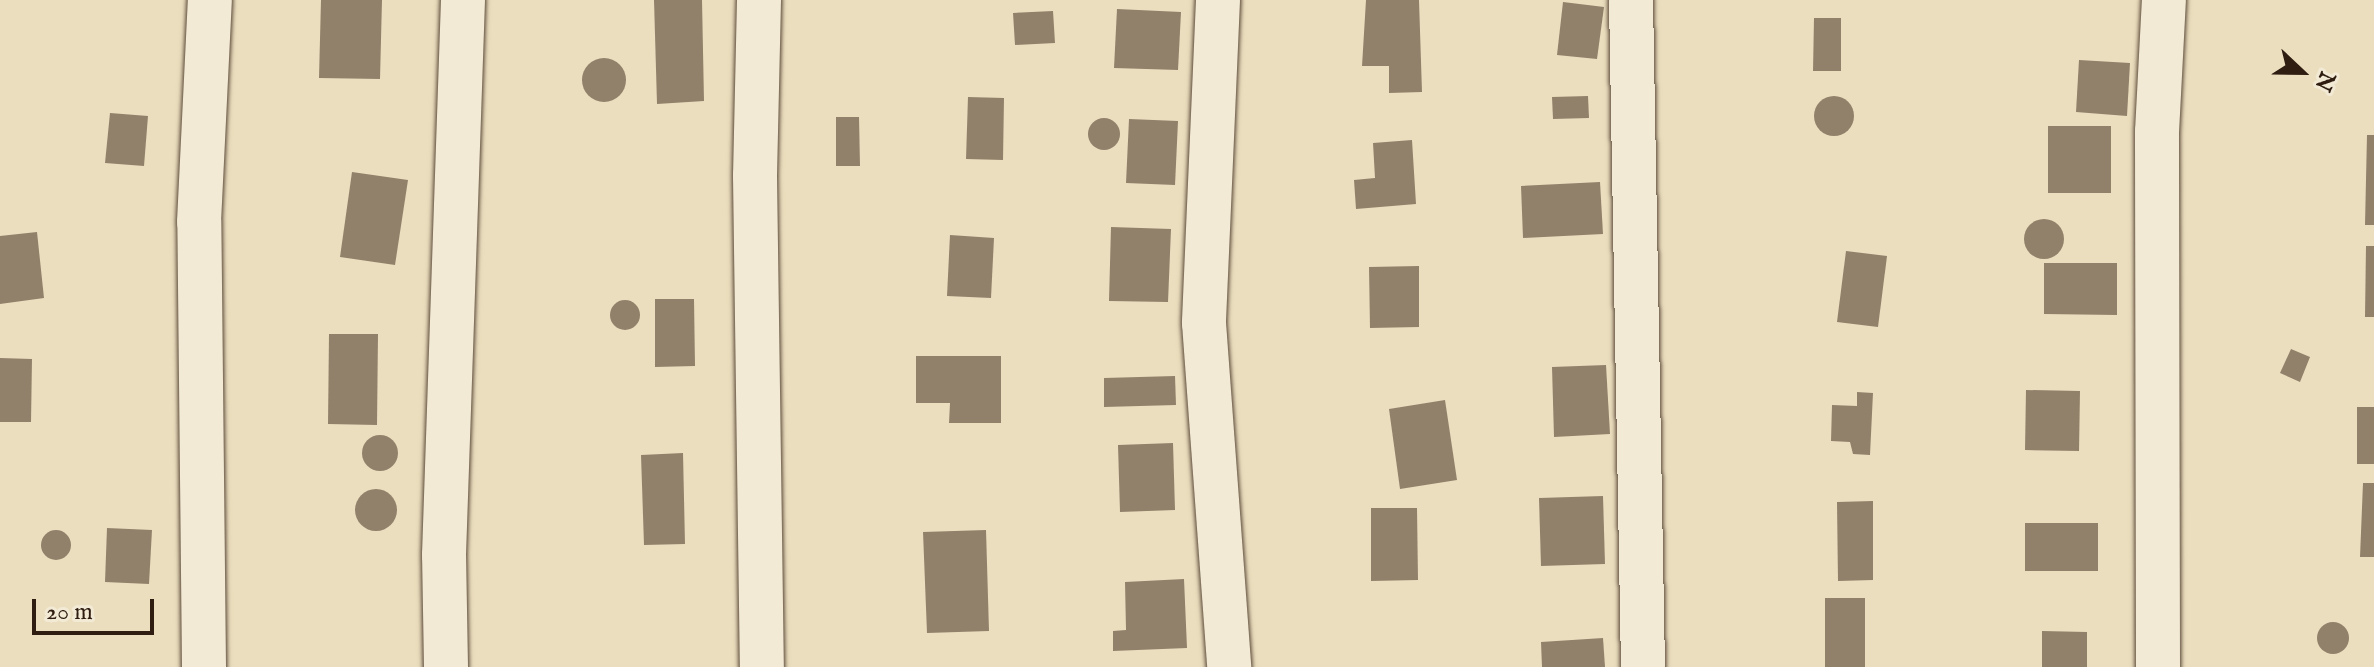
<!DOCTYPE html>
<style>
body{margin:0}
#map{position:relative;width:2374px;height:667px;overflow:hidden;background:#ebdebe;font-family:"IM FELL English",serif}
div>[style]{position:absolute}
[style*='--x']{left:calc(var(--x)*1px);top:calc(var(--y)*1px);width:calc(var(--w)*1px);rotate:calc(var(--a)*1deg)}
.building>*{inset:0;background:#91816b}
.round{border-radius:50%}
.roads{filter:drop-shadow(0 0 2px #5e4d3c) drop-shadow(0 0 2px #5e4d3c)}
.minor>*{height:44px;margin:-22px;padding:0 22px;transform-origin:22px;border-radius:22px;background:#f2ead5}
span{translate:-50% -50%;white-space:nowrap;text-align:center;line-height:1.15;-webkit-text-stroke:7px #f2ead5;paint-order:stroke}
.north{position:absolute;left:2262px;top:32px;width:80px;height:80px;-webkit-text-stroke:6px #f2ead5;paint-order:stroke;rotate:112deg;font-size:22px;font-weight:700;line-height:32px;text-align:center;color:#2f1d11}
.north::after{content:'';display:block;margin:auto;width:28px;height:36px;background:#2f1d11;clip-path:polygon(50% 0,100% 100%,50% 72%,0 100%)}
.scale{position:absolute;left:32px;top:599px;width:122px;height:36px;box-sizing:border-box;border:4px solid #2f1d11;border-top:0;padding-left:10px;font-size:24px;line-height:28px;white-space:nowrap;color:#2f1d11;-webkit-text-stroke:6px #f2ead5;paint-order:stroke}
</style>
<div id="map">
<div class="building">
<div style="clip-path:polygon(321px 0,382px 0,380px 79px,319px 78px)"></div>
<div style="clip-path:polygon(654px 0,702px 0,704px 101px,657px 104px)"></div>
<div style="clip-path:polygon(1366px 0,1419px 0,1422px 92px,1389px 93px,1389px 66px,1362px 66px)"></div>
<div style="clip-path:polygon(1563px 2px,1604px 7px,1597px 59px,1557px 55px)"></div>
<div style="clip-path:polygon(1117px 9px,1181px 12px,1178px 70px,1114px 68px)"></div>
<div style="clip-path:polygon(1053px 11px,1055px 43px,1015px 45px,1013px 13px)"></div>
<div style="clip-path:polygon(1814px 18px,1841px 18px,1841px 71px,1813px 71px)"></div>
<div class="round" style="left:582px;top:58px;width:44px;height:44px"></div>
<div style="clip-path:polygon(2079px 60px,2130px 63px,2127px 116px,2076px 112px)"></div>
<div style="clip-path:polygon(1588px 96px,1589px 118px,1553px 119px,1552px 97px)"></div>
<div class="round" style="left:1814px;top:96px;width:40px;height:40px"></div>
<div style="clip-path:polygon(968px 97px,1004px 98px,1003px 160px,966px 159px)"></div>
<div style="clip-path:polygon(110px 113px,148px 116px,144px 166px,105px 163px)"></div>
<div style="clip-path:polygon(836px 117px,859px 117px,860px 166px,836px 166px)"></div>
<div class="round" style="left:1088px;top:118px;width:32px;height:32px"></div>
<div style="clip-path:polygon(1129px 119px,1178px 121px,1175px 185px,1126px 183px)"></div>
<div style="clip-path:polygon(2048px 126px,2111px 126px,2111px 193px,2048px 193px)"></div>
<div style="clip-path:polygon(2367px 135px,2374px 135px,2374px 225px,2365px 225px)"></div>
<div style="clip-path:polygon(1412px 140px,1416px 204px,1356px 209px,1354px 180px,1375px 178px,1373px 143px)"></div>
<div style="clip-path:polygon(352px 172px,408px 180px,395px 265px,340px 257px)"></div>
<div style="clip-path:polygon(1600px 182px,1603px 234px,1523px 238px,1521px 186px)"></div>
<div class="round" style="left:2024px;top:219px;width:40px;height:40px"></div>
<div style="clip-path:polygon(1111px 227px,1171px 229px,1168px 302px,1109px 301px)"></div>
<div style="clip-path:polygon(37px 232px,44px 298px,0 304px,0 236px)"></div>
<div style="clip-path:polygon(950px 235px,994px 238px,991px 298px,947px 296px)"></div>
<div style="clip-path:polygon(2366px 246px,2374px 246px,2374px 317px,2365px 317px)"></div>
<div style="clip-path:polygon(1846px 251px,1887px 256px,1878px 327px,1837px 322px)"></div>
<div style="clip-path:polygon(2044px 263px,2117px 263px,2117px 315px,2044px 314px)"></div>
<div style="clip-path:polygon(1419px 266px,1419px 327px,1370px 328px,1369px 267px)"></div>
<div style="clip-path:polygon(655px 299px,694px 299px,695px 366px,655px 367px)"></div>
<div class="round" style="left:610px;top:300px;width:30px;height:30px"></div>
<div style="clip-path:polygon(329px 334px,378px 334px,377px 425px,328px 424px)"></div>
<div style="clip-path:polygon(2291px 349px,2310px 357px,2300px 382px,2280px 373px)"></div>
<div style="clip-path:polygon(916px 356px,1001px 356px,1001px 423px,949px 423px,950px 403px,916px 403px)"></div>
<div style="clip-path:polygon(0 358px,32px 359px,31px 422px,0 422px)"></div>
<div style="clip-path:polygon(1606px 365px,1610px 434px,1554px 437px,1552px 367px)"></div>
<div style="clip-path:polygon(1175px 376px,1176px 405px,1104px 407px,1104px 378px)"></div>
<div style="clip-path:polygon(2026px 390px,2080px 391px,2079px 451px,2025px 450px)"></div>
<div style="clip-path:polygon(1857px 392px,1873px 393px,1870px 455px,1853px 454px,1850px 442px,1831px 441px,1832px 405px,1857px 406px)"></div>
<div style="clip-path:polygon(1445px 400px,1457px 480px,1400px 489px,1389px 409px)"></div>
<div style="clip-path:polygon(2357px 407px,2374px 407px,2374px 464px,2357px 464px)"></div>
<div class="round" style="left:362px;top:435px;width:36px;height:36px"></div>
<div style="clip-path:polygon(1173px 443px,1175px 510px,1120px 512px,1118px 445px)"></div>
<div style="clip-path:polygon(683px 453px,685px 544px,644px 545px,641px 455px)"></div>
<div style="clip-path:polygon(2363px 483px,2374px 483px,2374px 557px,2360px 557px)"></div>
<div class="round" style="left:355px;top:489px;width:42px;height:42px"></div>
<div style="clip-path:polygon(1603px 496px,1605px 564px,1541px 566px,1539px 498px)"></div>
<div style="clip-path:polygon(1873px 501px,1873px 580px,1838px 581px,1837px 502px)"></div>
<div style="clip-path:polygon(1371px 508px,1417px 508px,1418px 580px,1371px 581px)"></div>
<div style="clip-path:polygon(2025px 523px,2098px 523px,2098px 571px,2025px 571px)"></div>
<div style="clip-path:polygon(107px 528px,152px 530px,149px 584px,105px 582px)"></div>
<div style="clip-path:polygon(986px 530px,989px 631px,927px 633px,923px 532px)"></div>
<div class="round" style="left:41px;top:530px;width:30px;height:30px"></div>
<div style="clip-path:polygon(1184px 579px,1187px 648px,1113px 651px,1113px 631px,1126px 630px,1125px 582px)"></div>
<div style="clip-path:polygon(1825px 598px,1865px 598px,1865px 667px,1825px 667px)"></div>
<div class="round" style="left:2317px;top:622px;width:32px;height:32px"></div>
<div style="clip-path:polygon(2042px 631px,2087px 632px,2087px 667px,2042px 667px)"></div>
<div style="clip-path:polygon(1603px 638px,1605px 667px,1542px 667px,1541px 642px)"></div>
</div>
<div class="roads">
<div class="minor">
<div style="--x:759;--y:0;--w:176;--a:91.3"></div>
<div style="--x:755;--y:176;--w:491;--a:89.2"></div>
<div style="--x:1218;--y:0;--w:323;--a:92.5"></div>
<div style="--x:1204;--y:323;--w:345;--a:85.8"></div>
<div style="--x:1631;--y:0;--w:667;--a:88.97"></div>
<div style="--x:204;--y:667;--w:445;--a:-90.6"></div>
<div style="--x:199;--y:222;--w:222;--a:-87.2"></div>
<div style="--x:446;--y:667;--w:112;--a:-91"></div>
<div style="--x:444;--y:555;--w:555;--a:-88.04"></div>
<div style="--x:2158;--y:667;--w:535;--a:-90.11"></div>
<div style="--x:2157;--y:132;--w:132;--a:-87"></div>
</div>
</div>
<div class="north">N</div>
<div class="scale">20 m</div>
</div>
